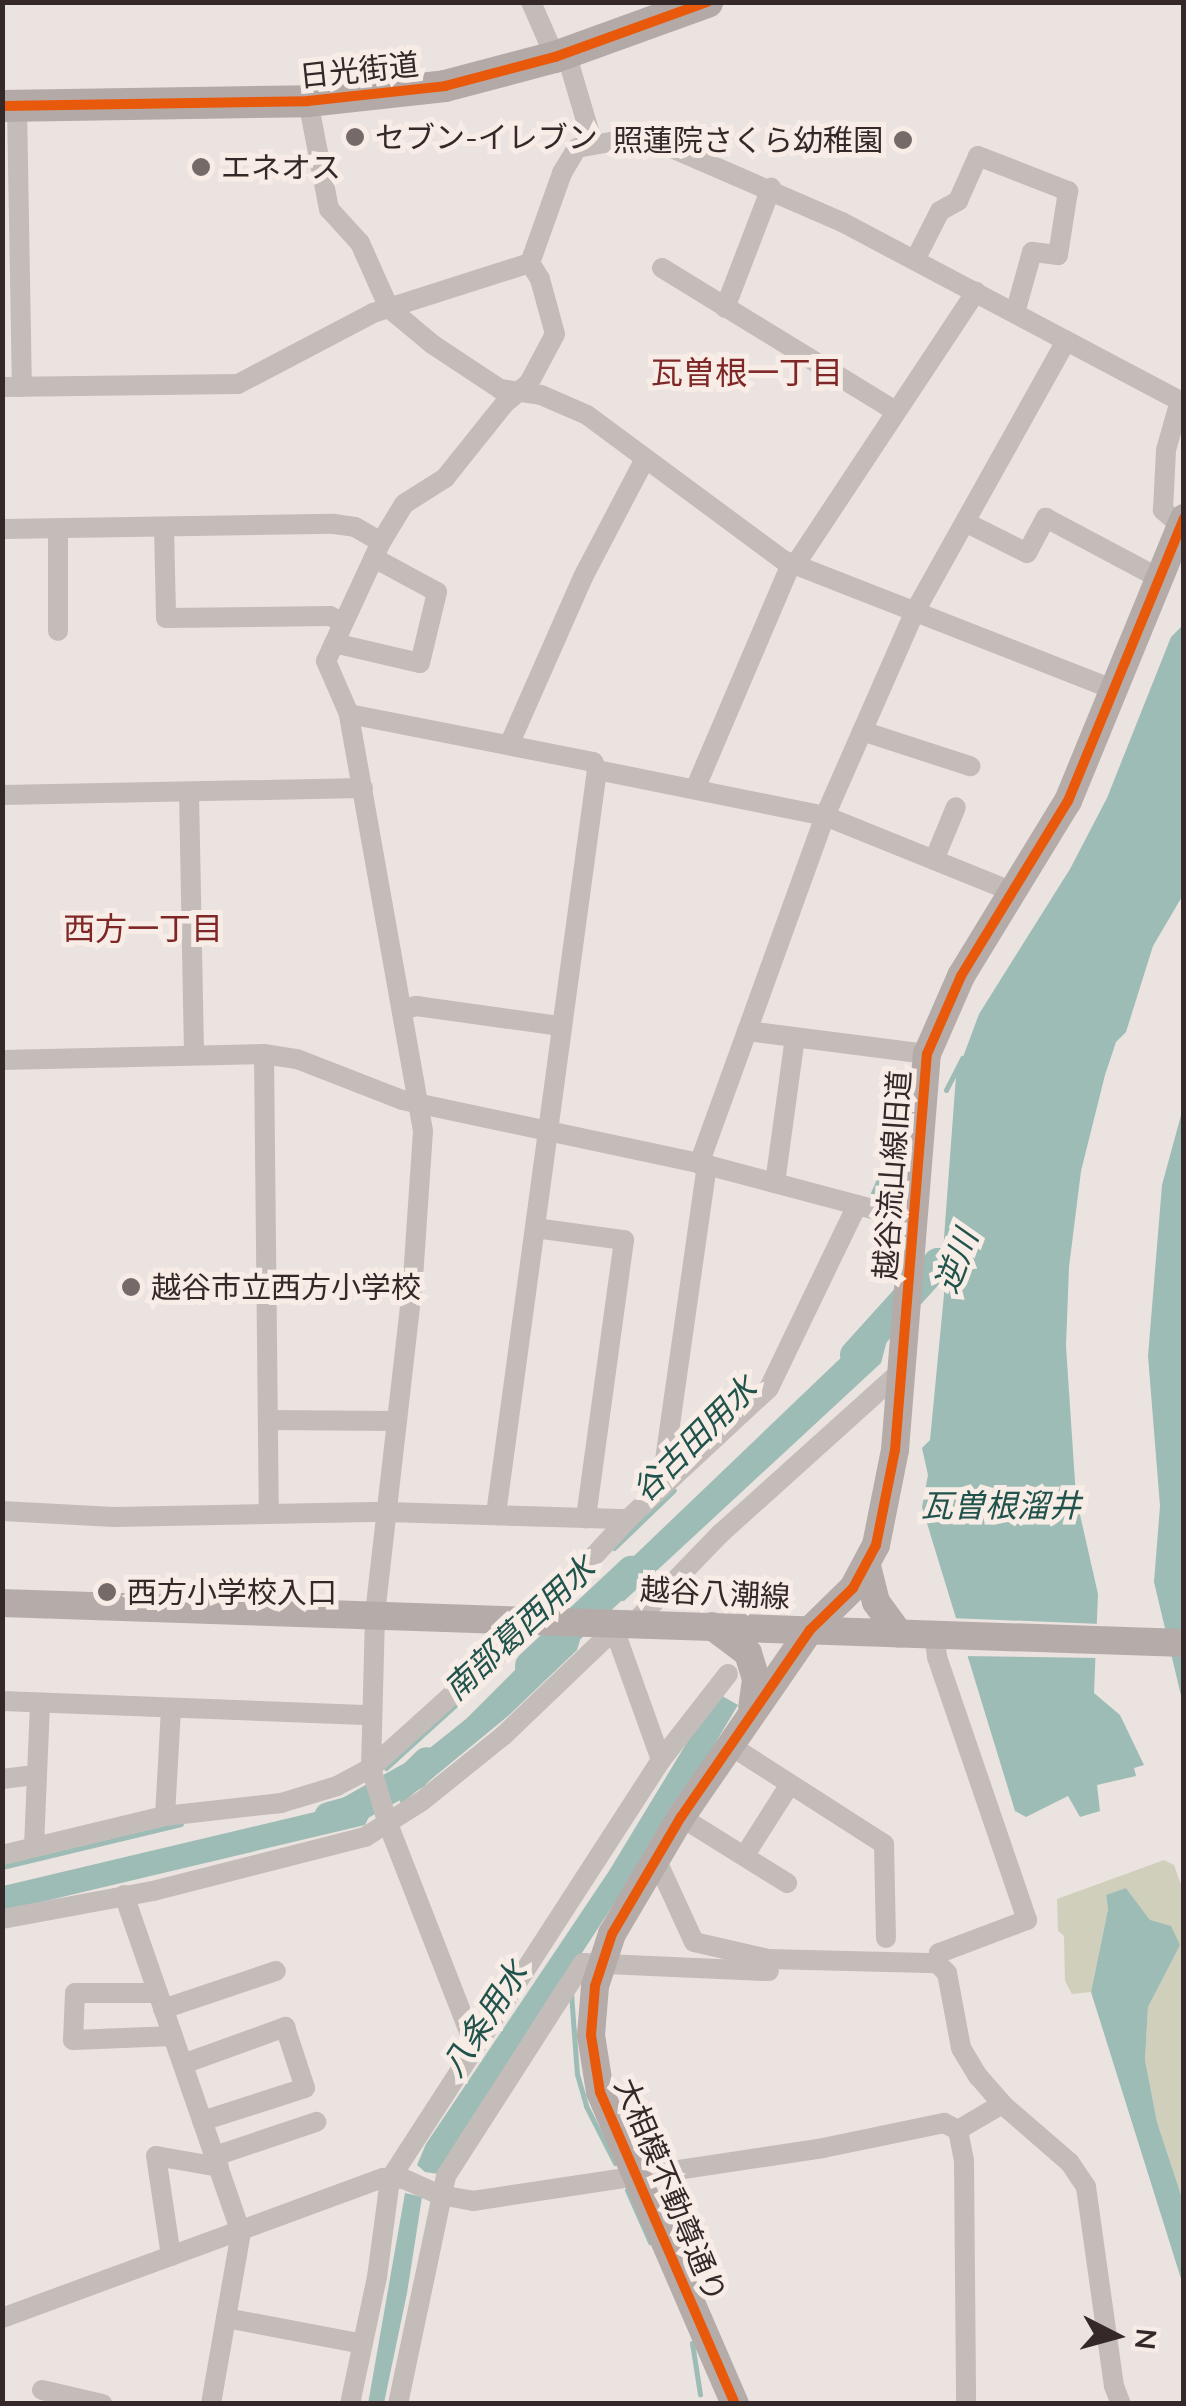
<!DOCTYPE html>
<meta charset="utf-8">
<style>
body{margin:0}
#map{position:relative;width:1186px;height:2406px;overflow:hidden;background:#ebe3e0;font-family:Mulish,"Noto Sans JP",sans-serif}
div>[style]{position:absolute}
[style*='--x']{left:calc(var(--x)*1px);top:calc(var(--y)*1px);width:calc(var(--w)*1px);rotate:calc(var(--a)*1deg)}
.green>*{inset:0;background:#d0cfbb}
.water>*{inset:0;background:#9dbcb5}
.pier>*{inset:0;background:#ebe3e0}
.stream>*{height:5px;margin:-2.5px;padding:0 2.5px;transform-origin:2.5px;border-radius:2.5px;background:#9dbcb5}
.river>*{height:30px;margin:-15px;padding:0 15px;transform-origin:15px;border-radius:15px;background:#9dbcb5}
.street>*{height:20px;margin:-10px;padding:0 10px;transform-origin:10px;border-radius:10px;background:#c4bcb9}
.secondary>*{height:28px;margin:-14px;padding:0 14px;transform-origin:14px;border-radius:14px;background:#b5aca9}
.primary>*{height:32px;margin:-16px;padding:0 16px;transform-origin:16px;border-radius:16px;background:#b3aaa8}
.cycleway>*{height:10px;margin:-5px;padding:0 5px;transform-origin:5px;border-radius:5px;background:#e8590c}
.dots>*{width:28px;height:28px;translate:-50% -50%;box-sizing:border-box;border:5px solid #f8ece7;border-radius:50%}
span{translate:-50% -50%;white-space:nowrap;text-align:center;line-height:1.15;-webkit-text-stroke:10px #f8ece7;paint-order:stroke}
.street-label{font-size:30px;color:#342928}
.poi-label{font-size:30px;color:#342928}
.left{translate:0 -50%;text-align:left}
.right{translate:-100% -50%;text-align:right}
.neighbourhood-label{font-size:32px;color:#7e2726}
.water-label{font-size:32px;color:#20534b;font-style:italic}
.frame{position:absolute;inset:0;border:5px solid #342928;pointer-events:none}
.north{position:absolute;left:1066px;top:2286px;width:100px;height:100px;-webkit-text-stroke:8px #f8ece7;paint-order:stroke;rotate:96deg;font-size:28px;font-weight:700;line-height:40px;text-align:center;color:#342928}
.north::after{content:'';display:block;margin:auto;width:35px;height:45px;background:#342928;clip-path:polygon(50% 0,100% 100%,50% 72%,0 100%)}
</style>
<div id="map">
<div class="green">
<div style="clip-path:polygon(1164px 1860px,1174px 1865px,1184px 1893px,1183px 2201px,1157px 2122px,1145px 2060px,1148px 2007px,1180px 1944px,1150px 1920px,1126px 1888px,1106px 1896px,1108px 1908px,1091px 1992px,1072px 1994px,1065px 1981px,1064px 1936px,1058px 1931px,1057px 1899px)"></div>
</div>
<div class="water">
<div style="clip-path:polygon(1183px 625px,1183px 895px,1153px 946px,1126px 1032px,1116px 1042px,1105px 1075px,1081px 1171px,1069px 1267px,1066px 1346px,1076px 1497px,1098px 1594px,1094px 1693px,1120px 1715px,1144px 1765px,1134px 1768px,1136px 1776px,1097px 1785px,1100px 1811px,1080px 1817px,1068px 1796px,1026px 1817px,1015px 1811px,922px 1507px,928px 1475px,922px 1448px,930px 1440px,945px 1284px,935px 1271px,936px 1259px,943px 1251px,956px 1076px,979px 1014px,1070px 869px,1107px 798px,1171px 637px)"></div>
<div style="clip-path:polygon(1183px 1108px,1183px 1704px,1154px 1582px,1160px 1506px,1148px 1356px,1162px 1185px)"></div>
<div style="clip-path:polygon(884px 1325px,889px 1333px,881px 1363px,624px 1601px,590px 1598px,870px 1330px)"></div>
<div style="clip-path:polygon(580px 1640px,577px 1650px,508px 1716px,401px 1804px,391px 1779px,466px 1719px,544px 1641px)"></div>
<div style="clip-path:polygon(717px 1693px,738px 1705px,675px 1810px,438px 2174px,425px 2172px,417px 2165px,426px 2144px,609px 1871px)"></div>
<div style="clip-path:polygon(362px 1792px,369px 1817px,365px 1825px,3px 1911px,3px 1886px,336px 1807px)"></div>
<div style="clip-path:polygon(1126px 1888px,1150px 1920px,1171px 1926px,1180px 1945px,1148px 2007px,1145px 2060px,1157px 2122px,1183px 2201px,1183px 2285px,1091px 1992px,1108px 1909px,1106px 1895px)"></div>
<div style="clip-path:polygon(405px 2193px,422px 2197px,407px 2293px,384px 2403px,368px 2404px)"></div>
</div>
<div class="pier">
<div style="clip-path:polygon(950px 1618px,1101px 1624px,1099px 1658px,962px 1656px)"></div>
</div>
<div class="stream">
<div style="--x:946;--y:1090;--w:36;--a:-63"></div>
<div style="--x:873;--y:1193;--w:72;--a:-66.3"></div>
<div style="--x:614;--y:1548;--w:83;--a:-44"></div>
<div style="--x:386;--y:1768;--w:128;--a:-42.2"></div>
<div style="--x:2;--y:1867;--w:184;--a:-13.5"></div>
<div style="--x:571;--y:1993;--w:81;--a:85.8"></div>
<div style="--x:577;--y:2074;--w:33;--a:74"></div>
<div style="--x:586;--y:2106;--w:64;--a:63"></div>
<div style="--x:627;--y:2190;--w:57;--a:66.1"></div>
<div style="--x:692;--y:2343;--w:52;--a:81.1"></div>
</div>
<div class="river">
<div style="--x:855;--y:1355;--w:124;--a:-47.9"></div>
<div style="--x:938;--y:1263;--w:36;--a:3"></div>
<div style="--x:530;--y:1666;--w:139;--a:-43.2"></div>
<div style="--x:329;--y:1817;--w:20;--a:-15"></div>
<div style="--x:348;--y:1812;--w:76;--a:-29.3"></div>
<div style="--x:414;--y:1775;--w:18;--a:-45"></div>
</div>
<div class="street">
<div style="--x:531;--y:2;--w:60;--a:66.4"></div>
<div style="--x:566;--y:53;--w:95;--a:73.5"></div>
<div style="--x:308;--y:101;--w:110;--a:79"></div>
<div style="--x:329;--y:209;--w:46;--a:47.6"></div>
<div style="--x:360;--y:243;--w:71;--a:66"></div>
<div style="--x:389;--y:308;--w:56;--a:39.9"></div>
<div style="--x:432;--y:344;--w:82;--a:33.5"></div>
<div style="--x:500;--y:389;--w:41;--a:8.3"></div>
<div style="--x:541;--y:395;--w:50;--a:23.5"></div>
<div style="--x:587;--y:415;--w:244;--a:36.5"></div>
<div style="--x:783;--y:560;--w:356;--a:21.4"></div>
<div style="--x:17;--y:106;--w:281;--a:89"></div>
<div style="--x:915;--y:260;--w:55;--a:-63"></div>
<div style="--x:940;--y:211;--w:21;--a:-29"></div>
<div style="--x:958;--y:201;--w:49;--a:-66"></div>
<div style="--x:978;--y:156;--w:97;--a:21.3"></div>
<div style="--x:1068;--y:191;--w:65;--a:98.9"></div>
<div style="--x:1058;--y:255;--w:26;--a:-173"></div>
<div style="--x:1032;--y:252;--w:63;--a:105.6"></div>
<div style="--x:662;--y:268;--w:272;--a:31.5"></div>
<div style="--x:725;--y:308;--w:129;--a:-69"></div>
<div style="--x:2;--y:387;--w:236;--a:-0.7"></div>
<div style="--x:238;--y:384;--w:153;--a:-27.7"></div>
<div style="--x:373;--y:313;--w:165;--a:-17.7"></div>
<div style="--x:530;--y:263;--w:96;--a:-70.4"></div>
<div style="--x:562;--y:173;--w:29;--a:-59"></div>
<div style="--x:577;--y:148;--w:68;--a:-10.2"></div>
<div style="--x:644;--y:136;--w:216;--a:23.5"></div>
<div style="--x:842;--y:222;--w:387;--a:27.9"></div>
<div style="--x:965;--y:522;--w:69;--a:26.6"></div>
<div style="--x:1027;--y:553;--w:40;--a:-62"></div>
<div style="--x:1046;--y:518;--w:128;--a:28"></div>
<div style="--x:1180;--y:525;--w:23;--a:-139"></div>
<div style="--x:1163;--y:510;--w:60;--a:-87.1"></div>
<div style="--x:1166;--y:450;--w:51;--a:-74.1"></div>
<div style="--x:164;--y:527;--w:91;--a:88.7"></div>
<div style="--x:166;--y:618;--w:164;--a:-0.7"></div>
<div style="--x:330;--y:616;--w:15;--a:28"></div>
<div style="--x:2;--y:529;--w:332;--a:-0.9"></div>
<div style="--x:334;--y:524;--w:21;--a:8"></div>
<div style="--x:355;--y:527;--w:30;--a:30"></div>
<div style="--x:795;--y:565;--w:328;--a:-56.5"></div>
<div style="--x:58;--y:631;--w:102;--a:-90"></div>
<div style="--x:334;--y:643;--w:88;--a:13.1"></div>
<div style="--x:420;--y:663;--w:73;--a:-76.5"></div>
<div style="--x:437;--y:592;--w:72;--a:-151.6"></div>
<div style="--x:349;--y:714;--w:249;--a:11.1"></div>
<div style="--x:593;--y:762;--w:9;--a:63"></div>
<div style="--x:597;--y:770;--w:233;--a:11.4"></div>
<div style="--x:825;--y:816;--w:203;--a:22"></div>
<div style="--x:862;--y:731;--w:114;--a:18"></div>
<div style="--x:509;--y:745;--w:184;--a:-66.2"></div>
<div style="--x:583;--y:577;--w:133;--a:-62.3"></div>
<div style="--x:695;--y:789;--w:245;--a:-66.9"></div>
<div style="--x:189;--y:792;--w:263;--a:88.9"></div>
<div style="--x:2;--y:795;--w:361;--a:-1.1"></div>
<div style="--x:934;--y:860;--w:57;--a:-67.5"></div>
<div style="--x:403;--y:1010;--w:14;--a:-17"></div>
<div style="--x:416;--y:1006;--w:146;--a:7.9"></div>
<div style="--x:747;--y:1031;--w:181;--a:7.3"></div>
<div style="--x:264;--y:1054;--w:459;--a:89.4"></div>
<div style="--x:2;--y:1060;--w:262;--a:-1.3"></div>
<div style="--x:264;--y:1054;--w:33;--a:9"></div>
<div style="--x:297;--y:1059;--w:113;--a:21.3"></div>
<div style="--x:402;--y:1100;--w:312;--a:12"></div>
<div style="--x:707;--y:1165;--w:213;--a:14.9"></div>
<div style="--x:699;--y:1164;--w:370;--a:-70.1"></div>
<div style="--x:825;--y:816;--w:222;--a:-66.3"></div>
<div style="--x:914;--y:613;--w:312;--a:-60.8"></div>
<div style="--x:775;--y:1183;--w:147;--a:-82.2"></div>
<div style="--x:535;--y:1228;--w:90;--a:7.7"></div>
<div style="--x:624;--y:1240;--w:281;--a:97.8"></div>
<div style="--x:269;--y:1420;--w:128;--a:0.4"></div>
<div style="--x:661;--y:1488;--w:326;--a:-81.9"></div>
<div style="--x:2;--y:1511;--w:112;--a:3.1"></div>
<div style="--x:114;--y:1517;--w:272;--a:-1.1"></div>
<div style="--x:386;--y:1512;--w:242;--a:1.7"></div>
<div style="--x:628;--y:1519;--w:192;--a:-42.9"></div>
<div style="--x:769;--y:1388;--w:203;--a:-64.3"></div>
<div style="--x:496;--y:1514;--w:751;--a:-82.27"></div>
<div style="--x:635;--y:1622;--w:122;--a:-46"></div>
<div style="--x:720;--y:1534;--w:246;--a:-42"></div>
<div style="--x:934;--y:1635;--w:22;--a:82"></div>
<div style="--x:937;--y:1657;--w:278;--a:71.1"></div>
<div style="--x:1027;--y:1920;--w:94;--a:159.4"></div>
<div style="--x:939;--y:1953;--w:10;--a:101"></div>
<div style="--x:2;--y:1701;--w:369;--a:2.2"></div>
<div style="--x:728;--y:1744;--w:185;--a:32.7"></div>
<div style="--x:884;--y:1844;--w:94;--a:88.8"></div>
<div style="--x:661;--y:1760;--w:109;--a:-52.1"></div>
<div style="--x:2;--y:1779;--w:35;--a:-7"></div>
<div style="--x:165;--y:1816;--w:117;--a:-6.4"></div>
<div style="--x:281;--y:1803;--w:59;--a:-16.9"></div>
<div style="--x:337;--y:1786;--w:38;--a:-28"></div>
<div style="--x:371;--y:1768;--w:222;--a:-42.1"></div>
<div style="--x:536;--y:1619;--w:136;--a:-47.4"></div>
<div style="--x:681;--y:1817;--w:125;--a:31.9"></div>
<div style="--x:34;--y:1847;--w:144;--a:-87.6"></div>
<div style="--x:2;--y:1855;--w:168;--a:-13.5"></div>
<div style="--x:165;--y:1816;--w:108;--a:-86.8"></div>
<div style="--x:745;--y:1855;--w:84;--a:-57.6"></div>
<div style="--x:656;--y:1859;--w:91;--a:65.4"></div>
<div style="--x:694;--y:1942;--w:76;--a:12.9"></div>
<div style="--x:768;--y:1959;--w:169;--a:1.4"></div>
<div style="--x:937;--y:1963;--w:14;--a:45"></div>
<div style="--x:947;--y:1973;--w:76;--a:79.4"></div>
<div style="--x:961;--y:2048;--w:33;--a:59"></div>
<div style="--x:978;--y:2076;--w:37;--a:49"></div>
<div style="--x:1002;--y:2104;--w:90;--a:40.9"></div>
<div style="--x:1070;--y:2163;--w:29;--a:56"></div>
<div style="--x:1086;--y:2187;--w:201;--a:82"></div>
<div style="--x:1114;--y:2386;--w:19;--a:69"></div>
<div style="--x:124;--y:1895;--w:357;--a:70.9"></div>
<div style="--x:241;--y:2232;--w:175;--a:99.9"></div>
<div style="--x:2;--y:1919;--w:154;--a:-10.5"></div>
<div style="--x:153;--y:1891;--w:219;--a:-14.3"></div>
<div style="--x:365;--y:1837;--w:67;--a:-32.3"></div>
<div style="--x:422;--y:1801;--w:105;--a:-38.8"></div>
<div style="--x:504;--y:1735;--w:162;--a:-43.7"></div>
<div style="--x:158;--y:1993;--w:83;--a:180"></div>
<div style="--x:75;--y:1993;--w:47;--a:92.4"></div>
<div style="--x:73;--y:2040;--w:100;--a:-2.3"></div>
<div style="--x:163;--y:2009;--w:119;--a:-18.6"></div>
<div style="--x:475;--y:2047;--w:239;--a:-111.3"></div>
<div style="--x:388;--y:1824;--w:59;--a:-106.9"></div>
<div style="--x:371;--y:1768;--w:154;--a:-88.5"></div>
<div style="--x:375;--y:1614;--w:338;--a:-83.5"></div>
<div style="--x:413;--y:1278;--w:147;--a:-86.1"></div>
<div style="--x:423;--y:1131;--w:424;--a:-100.1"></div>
<div style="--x:349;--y:714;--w:58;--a:-113.5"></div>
<div style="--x:326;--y:661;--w:131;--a:-65.2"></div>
<div style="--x:381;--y:542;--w:44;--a:-58.8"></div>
<div style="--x:404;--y:504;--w:49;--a:-32.4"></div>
<div style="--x:445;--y:478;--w:96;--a:-51.3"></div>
<div style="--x:505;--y:403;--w:31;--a:-40"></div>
<div style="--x:529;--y:383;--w:55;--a:-62"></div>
<div style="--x:555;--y:334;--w:57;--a:-105.3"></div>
<div style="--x:540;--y:279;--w:19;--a:-122"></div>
<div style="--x:183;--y:2064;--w:109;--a:-19.9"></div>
<div style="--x:285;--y:2027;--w:64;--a:71.8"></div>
<div style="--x:305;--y:2088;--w:108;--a:162.2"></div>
<div style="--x:958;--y:2130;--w:51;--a:-30.6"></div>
<div style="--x:215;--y:2156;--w:107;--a:-18.6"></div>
<div style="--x:171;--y:2256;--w:101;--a:-98.5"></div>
<div style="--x:156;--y:2156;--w:64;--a:9.9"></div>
<div style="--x:2;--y:2318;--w:406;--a:-20.2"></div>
<div style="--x:383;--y:2178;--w:21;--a:3"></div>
<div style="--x:404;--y:2179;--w:39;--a:24"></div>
<div style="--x:440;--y:2195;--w:34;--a:10"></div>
<div style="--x:473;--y:2201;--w:354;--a:-8.6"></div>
<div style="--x:823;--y:2148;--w:124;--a:-11.7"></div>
<div style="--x:944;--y:2123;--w:16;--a:27"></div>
<div style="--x:958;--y:2130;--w:32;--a:79"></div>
<div style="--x:964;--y:2161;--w:243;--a:89.5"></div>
<div style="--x:226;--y:2318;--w:139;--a:10.7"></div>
<div style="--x:42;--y:2390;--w:62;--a:13.1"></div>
<div style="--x:350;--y:2404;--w:130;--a:-78"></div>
<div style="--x:377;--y:2277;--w:99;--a:-82.4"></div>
<div style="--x:390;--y:2179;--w:499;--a:-57.1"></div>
<div style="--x:661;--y:1760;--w:139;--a:-109.7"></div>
<div style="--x:398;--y:2404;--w:233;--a:-78.1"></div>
<div style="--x:446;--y:2176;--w:253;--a:-57.3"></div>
<div style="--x:583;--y:1963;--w:186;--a:2.5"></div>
</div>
<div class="secondary">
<div style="--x:867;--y:1566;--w:37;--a:76"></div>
<div style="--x:876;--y:1602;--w:39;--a:54"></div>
<div style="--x:2;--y:1603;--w:1183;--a:1.94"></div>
<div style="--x:712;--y:1626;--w:45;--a:36.9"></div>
<div style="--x:748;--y:1653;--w:28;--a:73"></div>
<div style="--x:756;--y:1680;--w:27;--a:98"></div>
<div style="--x:735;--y:2404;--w:340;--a:-113.4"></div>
<div style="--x:600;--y:2092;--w:58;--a:-99"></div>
<div style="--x:591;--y:2035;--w:49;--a:-85.3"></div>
<div style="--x:595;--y:1986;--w:55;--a:-71.9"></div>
<div style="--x:612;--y:1934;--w:136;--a:-59.5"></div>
<div style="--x:681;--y:1817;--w:227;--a:-55.4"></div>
<div style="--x:810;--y:1630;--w:60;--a:-44.3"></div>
<div style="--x:853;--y:1588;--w:49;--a:-61.9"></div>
<div style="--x:876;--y:1545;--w:97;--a:-78.7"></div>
<div style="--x:895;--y:1450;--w:397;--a:-85.4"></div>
<div style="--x:927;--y:1054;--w:85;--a:-66.4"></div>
<div style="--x:961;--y:976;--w:205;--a:-58.6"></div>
<div style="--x:1068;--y:801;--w:306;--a:-67.7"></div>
</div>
<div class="primary">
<div style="--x:2;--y:106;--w:306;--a:-0.9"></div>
<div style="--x:308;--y:101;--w:138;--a:-6.2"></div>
<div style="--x:445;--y:86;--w:114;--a:-14.8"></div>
<div style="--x:555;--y:57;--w:162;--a:-19.9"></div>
</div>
<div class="cycleway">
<div style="--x:2;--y:106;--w:306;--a:-0.9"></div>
<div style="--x:308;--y:101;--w:138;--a:-6.2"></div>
<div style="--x:445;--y:86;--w:114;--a:-14.8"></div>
<div style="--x:555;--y:57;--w:162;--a:-19.9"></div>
<div style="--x:735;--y:2404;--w:340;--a:-113.4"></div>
<div style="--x:600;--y:2092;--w:58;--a:-99"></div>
<div style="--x:591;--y:2035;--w:49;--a:-85.3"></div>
<div style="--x:595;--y:1986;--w:55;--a:-71.9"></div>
<div style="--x:612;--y:1934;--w:136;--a:-59.5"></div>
<div style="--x:681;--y:1817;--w:227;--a:-55.4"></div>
<div style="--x:810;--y:1630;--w:60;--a:-44.3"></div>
<div style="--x:853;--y:1588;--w:49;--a:-61.9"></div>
<div style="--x:876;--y:1545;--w:97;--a:-78.7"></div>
<div style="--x:895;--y:1450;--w:397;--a:-85.4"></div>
<div style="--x:927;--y:1054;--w:85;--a:-66.4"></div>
<div style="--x:961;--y:976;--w:205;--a:-58.6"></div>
<div style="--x:1068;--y:801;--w:306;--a:-67.7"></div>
</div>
<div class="dots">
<div style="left:355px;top:137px;background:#746a68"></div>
<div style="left:903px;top:140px;background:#746a68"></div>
<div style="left:201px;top:167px;background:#746a68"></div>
<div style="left:131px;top:1287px;background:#746a68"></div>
<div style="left:107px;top:1592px;background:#746a68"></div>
</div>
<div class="street-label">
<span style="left:359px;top:70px;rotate:-6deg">日光街道</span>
<span style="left:892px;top:1175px;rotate:-86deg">越谷流山線旧道</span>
<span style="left:715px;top:1593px;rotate:3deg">越谷八潮線</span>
<span style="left:671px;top:2190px;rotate:67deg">大相模不動尊通り</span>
</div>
<div class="poi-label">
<span class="left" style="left:375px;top:137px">セブン-イレブン</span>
<span class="right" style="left:883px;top:140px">照蓮院さくら幼稚園</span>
<span class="left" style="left:221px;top:167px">エネオス</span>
<span class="left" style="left:151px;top:1287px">越谷市立西方小学校</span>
<span class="left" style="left:127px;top:1592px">西方小学校入口</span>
</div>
<div class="neighbourhood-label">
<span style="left:747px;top:372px">瓦曽根一丁目</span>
<span style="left:143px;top:928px">西方一丁目</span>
</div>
<div class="water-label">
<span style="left:956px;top:1261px;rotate:-69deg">逆川</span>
<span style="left:694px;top:1439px;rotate:-45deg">谷古田用水</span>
<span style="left:1001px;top:1505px">瓦曽根溜井</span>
<span style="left:519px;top:1628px;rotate:-43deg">南部葛西用水</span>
<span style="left:484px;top:2019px;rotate:-57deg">八条用水</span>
</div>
<div class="frame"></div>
<div class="north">N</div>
</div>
